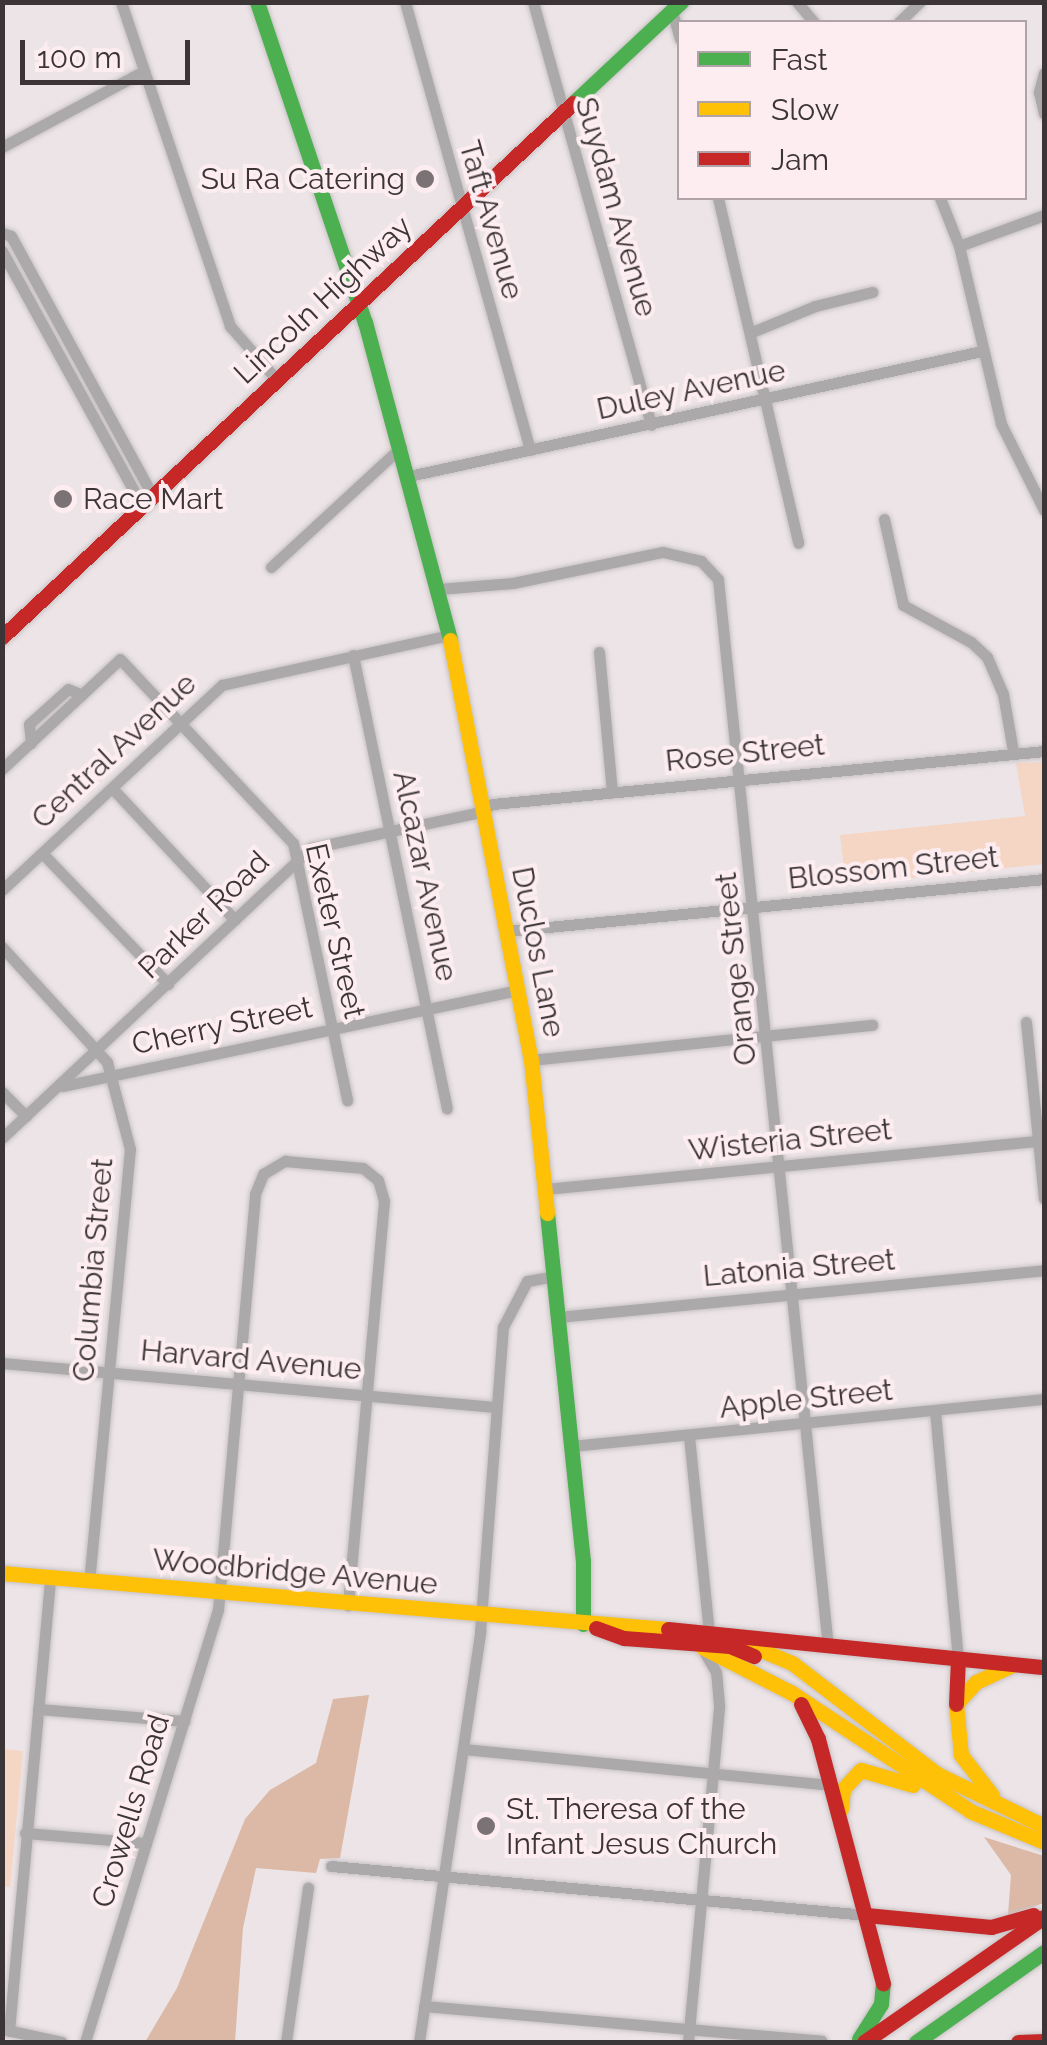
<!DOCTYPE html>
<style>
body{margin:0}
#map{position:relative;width:1047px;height:2045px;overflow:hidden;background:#ece4e6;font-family:Raleway,sans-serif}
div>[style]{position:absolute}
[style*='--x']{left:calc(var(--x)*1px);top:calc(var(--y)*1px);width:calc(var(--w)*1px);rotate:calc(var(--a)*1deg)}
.green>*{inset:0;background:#f5d6c5}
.forest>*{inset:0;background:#dcb9a6}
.roads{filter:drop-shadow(0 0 2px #c8c2c4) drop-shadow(0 0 2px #c8c2c4)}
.street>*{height:11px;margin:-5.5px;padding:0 5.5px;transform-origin:5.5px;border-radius:5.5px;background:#aca9aa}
.fast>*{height:15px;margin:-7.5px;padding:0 7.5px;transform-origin:7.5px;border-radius:7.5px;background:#4caf50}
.slow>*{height:15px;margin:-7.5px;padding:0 7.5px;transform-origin:7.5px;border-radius:7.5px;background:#ffc107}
.jam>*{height:15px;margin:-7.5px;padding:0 7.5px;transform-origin:7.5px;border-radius:7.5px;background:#c62828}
.dots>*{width:28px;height:28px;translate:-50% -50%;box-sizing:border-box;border:5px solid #fdedf1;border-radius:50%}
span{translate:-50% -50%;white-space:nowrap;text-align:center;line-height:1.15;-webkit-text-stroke:8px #fdedf1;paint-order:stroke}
.poi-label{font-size:30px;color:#3c3537}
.right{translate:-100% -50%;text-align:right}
.left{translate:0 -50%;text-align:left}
.street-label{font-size:30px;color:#3c3537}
.frame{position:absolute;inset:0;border:5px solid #3c3537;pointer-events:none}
.legend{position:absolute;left:677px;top:20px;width:350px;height:180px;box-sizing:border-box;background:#fdedf1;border:2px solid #b0a3a7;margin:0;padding:12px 18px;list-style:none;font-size:30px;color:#3c3537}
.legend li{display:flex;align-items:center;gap:20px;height:50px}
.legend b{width:50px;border:2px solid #b0a3a7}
.scale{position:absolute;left:20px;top:40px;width:170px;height:45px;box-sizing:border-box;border:5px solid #3c3537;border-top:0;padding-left:12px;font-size:30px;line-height:35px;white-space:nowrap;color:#3c3537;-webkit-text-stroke:8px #fdedf1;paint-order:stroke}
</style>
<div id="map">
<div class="green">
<div style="clip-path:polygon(1044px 762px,1044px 864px,846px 885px,840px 835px,1025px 816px,1016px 763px)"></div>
<div style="clip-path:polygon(3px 1749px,23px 1751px,10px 1887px,3px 1886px)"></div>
</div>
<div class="forest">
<div style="clip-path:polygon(369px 1695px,340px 1858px,320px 1859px,316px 1873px,256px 1868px,243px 1928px,235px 2042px,145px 2042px,177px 1988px,245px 1819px,270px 1790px,316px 1763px,333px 1699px)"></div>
<div style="clip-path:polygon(984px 1837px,1044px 1856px,1044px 1903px,1008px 1915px,1011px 1875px)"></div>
</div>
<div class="roads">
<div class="street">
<div style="--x:121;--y:2;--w:342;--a:71.4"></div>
<div style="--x:230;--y:326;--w:72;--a:49"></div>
<div style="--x:405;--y:2;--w:465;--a:74.4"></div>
<div style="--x:533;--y:2;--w:439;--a:74.4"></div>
<div style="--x:797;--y:2;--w:26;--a:50"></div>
<div style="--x:672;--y:11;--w:29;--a:74"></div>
<div style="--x:899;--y:22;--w:29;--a:-44"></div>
<div style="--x:1044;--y:73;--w:20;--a:105"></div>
<div style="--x:1039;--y:92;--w:22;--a:77"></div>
<div style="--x:2;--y:147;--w:161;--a:-28.2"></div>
<div style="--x:718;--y:198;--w:354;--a:76.9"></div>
<div style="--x:940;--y:198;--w:52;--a:68.4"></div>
<div style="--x:959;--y:246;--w:183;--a:76.7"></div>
<div style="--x:1001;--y:424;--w:96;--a:63.4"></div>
<div style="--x:2;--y:233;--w:9;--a:18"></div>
<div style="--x:11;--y:236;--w:296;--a:61.4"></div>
<div style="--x:959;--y:246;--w:90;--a:-20"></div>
<div style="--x:2;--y:251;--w:291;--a:61.2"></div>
<div style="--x:752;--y:332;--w:68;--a:-22.4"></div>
<div style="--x:815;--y:306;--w:59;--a:-13.8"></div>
<div style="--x:409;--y:476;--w:586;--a:-12.31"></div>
<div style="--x:884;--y:519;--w:88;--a:77.5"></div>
<div style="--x:903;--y:605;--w:77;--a:28.6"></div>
<div style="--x:971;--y:642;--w:22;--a:43"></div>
<div style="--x:987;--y:657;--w:40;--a:66.6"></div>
<div style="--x:1003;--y:694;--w:58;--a:80"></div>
<div style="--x:271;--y:567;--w:177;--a:-42.7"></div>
<div style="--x:438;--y:589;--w:75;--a:-4.6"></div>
<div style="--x:513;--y:583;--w:153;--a:-11.7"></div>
<div style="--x:663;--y:552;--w:39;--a:13"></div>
<div style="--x:701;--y:561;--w:25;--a:47"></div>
<div style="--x:718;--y:579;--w:1074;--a:84.12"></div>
<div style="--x:599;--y:652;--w:140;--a:84.7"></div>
<div style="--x:353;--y:655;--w:463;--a:78.3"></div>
<div style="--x:31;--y:743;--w:19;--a:-96"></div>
<div style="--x:29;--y:724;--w:52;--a:-41.9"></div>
<div style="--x:68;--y:689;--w:15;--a:23"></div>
<div style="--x:2;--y:769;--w:161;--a:-43"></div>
<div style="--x:120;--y:659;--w:253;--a:46.8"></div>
<div style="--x:293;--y:843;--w:263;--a:78.1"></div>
<div style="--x:112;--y:788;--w:180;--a:47"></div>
<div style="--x:42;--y:853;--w:182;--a:46.1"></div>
<div style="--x:2;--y:890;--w:301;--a:-43"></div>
<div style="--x:222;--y:685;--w:232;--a:-12.4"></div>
<div style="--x:507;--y:931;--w:540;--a:-5.53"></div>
<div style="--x:2;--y:947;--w:156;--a:47.6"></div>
<div style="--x:107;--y:1062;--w:90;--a:75.2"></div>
<div style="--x:130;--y:1149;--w:434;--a:95.4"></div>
<div style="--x:1026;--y:1022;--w:177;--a:84.2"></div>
<div style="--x:531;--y:1060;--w:343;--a:-5.9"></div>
<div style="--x:63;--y:1086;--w:465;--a:-11.9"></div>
<div style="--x:2;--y:1092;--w:34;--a:45"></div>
<div style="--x:2;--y:1138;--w:424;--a:-43.2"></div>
<div style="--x:311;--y:848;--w:168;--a:-12"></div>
<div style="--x:475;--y:813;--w:20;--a:-27"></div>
<div style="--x:493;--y:804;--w:554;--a:-5.49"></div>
<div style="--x:546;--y:1189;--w:495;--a:-5.6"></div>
<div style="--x:558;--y:1317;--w:488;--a:-5.5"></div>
<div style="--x:2;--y:1363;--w:495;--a:5.1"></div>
<div style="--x:935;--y:1411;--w:249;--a:84.7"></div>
<div style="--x:689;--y:1436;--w:198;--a:84.2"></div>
<div style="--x:572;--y:1446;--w:474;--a:-5.7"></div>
<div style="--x:38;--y:1709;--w:147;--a:4.7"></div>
<div style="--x:464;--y:1749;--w:367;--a:5.6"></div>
<div style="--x:25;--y:1833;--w:121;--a:4.7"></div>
<div style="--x:331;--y:1866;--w:537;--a:5.23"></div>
<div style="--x:424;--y:2006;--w:399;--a:5"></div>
<div style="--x:2;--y:2029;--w:61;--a:12.2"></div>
<div style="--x:9;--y:2031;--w:455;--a:-84.8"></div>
<div style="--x:85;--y:2042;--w:452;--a:-72.9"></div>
<div style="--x:218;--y:1610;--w:418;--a:-84.9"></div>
<div style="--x:255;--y:1194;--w:22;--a:-68"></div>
<div style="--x:263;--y:1174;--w:26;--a:-31"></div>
<div style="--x:285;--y:1161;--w:78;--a:5.1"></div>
<div style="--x:363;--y:1168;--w:19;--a:39"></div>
<div style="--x:378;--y:1180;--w:22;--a:74"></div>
<div style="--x:384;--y:1201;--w:406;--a:95.1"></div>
<div style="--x:286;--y:2042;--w:156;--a:-81.9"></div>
<div style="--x:419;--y:2042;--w:415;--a:-81.5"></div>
<div style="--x:480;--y:1632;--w:306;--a:-85.7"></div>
<div style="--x:503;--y:1327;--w:52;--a:-62.4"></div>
<div style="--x:527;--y:1281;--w:27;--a:-10"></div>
<div style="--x:688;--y:2042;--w:338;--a:-84.7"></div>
<div style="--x:719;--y:1705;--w:33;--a:-95"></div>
<div style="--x:716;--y:1672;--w:24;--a:-120"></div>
</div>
<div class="fast">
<div style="--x:257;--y:2;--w:338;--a:71.4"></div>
<div style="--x:365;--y:322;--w:329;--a:75"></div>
<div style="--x:573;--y:103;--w:148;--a:-43.1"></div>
<div style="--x:547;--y:1213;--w:350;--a:84.1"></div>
<div style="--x:583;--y:1561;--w:63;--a:90"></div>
<div style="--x:859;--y:2039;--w:41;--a:-57.8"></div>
<div style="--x:881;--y:2004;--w:21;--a:-85"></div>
<div style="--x:916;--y:2042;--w:156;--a:-35.1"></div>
</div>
<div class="slow">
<div style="--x:450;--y:640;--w:428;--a:79.1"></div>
<div style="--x:531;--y:1060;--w:154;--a:84"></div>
<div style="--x:2;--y:1573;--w:668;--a:4.81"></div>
<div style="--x:747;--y:1644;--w:49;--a:22.9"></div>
<div style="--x:792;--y:1663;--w:183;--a:37.4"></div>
<div style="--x:937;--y:1774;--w:119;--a:25.9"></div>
<div style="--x:702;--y:1647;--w:101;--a:27.1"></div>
<div style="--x:792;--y:1693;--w:214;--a:33.5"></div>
<div style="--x:970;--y:1811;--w:80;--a:22.7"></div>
<div style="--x:992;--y:1795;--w:51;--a:-127.8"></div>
<div style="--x:961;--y:1755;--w:51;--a:-95.6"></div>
<div style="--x:956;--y:1704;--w:30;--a:-48"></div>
<div style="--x:976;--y:1682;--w:38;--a:-25"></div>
<div style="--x:841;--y:1809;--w:20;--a:-84"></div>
<div style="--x:843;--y:1789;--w:26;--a:-47"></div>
<div style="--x:861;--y:1770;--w:54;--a:16.1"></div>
</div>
<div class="jam">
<div style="--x:2;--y:637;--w:782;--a:-43.08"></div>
<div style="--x:596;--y:1628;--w:30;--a:20"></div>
<div style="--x:624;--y:1638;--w:106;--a:4.3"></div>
<div style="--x:730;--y:1646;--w:26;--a:23"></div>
<div style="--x:668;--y:1629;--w:378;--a:5.8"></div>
<div style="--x:801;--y:1704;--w:39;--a:64"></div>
<div style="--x:818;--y:1739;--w:253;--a:75.1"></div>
<div style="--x:956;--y:1704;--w:45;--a:-87.5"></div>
<div style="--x:866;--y:1915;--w:126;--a:5.5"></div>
<div style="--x:991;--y:1927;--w:44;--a:-15.9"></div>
<div style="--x:864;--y:2042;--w:219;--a:-34.8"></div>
<div style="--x:1018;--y:2042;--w:26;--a:-2"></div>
</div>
</div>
<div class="dots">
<div style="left:425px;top:179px;background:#7a7274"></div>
<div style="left:63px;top:499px;background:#7a7274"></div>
<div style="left:486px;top:1826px;background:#7a7274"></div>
</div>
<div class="poi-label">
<span class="right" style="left:405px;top:179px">Su Ra Catering</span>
<span class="left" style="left:83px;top:499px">Race Mart</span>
<span class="left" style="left:506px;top:1826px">St. Theresa of the<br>Infant Jesus Church</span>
</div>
<div class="street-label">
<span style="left:616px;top:207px;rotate:74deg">Suydam Avenue</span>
<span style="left:491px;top:220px;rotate:74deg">Taft Avenue</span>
<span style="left:323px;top:300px;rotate:-43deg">Lincoln Highway</span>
<span style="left:691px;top:390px;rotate:-12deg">Duley Avenue</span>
<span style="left:114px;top:751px;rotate:-43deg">Central Avenue</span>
<span style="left:745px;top:753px;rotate:-6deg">Rose Street</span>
<span style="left:893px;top:868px;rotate:-6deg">Blossom Street</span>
<span style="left:425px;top:876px;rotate:78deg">Alcazar Avenue</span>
<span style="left:204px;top:915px;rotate:-44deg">Parker Road</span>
<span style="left:335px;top:931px;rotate:77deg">Exeter Street</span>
<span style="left:538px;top:952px;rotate:79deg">Duclos Lane</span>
<span style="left:736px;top:969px;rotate:-96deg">Orange Street</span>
<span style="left:222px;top:1026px;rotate:-12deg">Cherry Street</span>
<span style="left:790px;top:1140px;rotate:-6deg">Wisteria Street</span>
<span style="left:799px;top:1268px;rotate:-5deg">Latonia Street</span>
<span style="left:93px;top:1270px;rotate:-85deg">Columbia Street</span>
<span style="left:251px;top:1360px;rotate:5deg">Harvard Avenue</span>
<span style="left:806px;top:1399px;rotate:-6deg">Apple Street</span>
<span style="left:295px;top:1572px;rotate:5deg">Woodbridge Avenue</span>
<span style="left:131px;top:1811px;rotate:-73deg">Crowells Road</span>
</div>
<div class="frame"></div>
<ul class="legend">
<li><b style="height:12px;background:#4caf50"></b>Fast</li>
<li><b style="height:12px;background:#ffc107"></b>Slow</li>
<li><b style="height:12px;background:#c62828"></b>Jam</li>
</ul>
<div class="scale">100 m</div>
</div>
